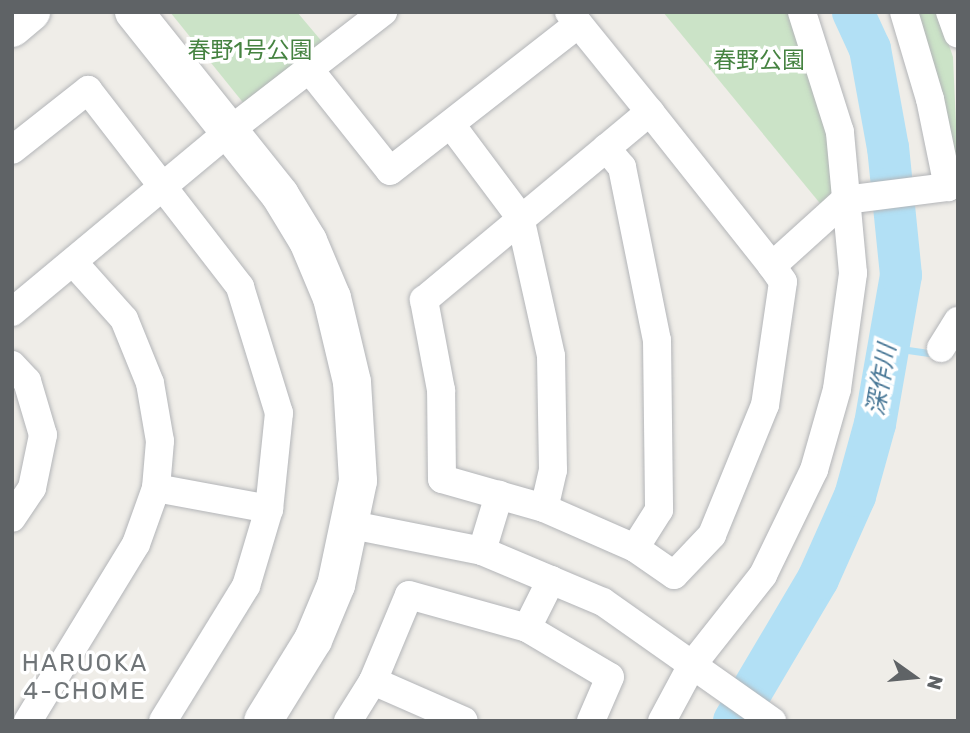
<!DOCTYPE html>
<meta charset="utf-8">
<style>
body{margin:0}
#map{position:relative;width:970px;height:733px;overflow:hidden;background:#efede8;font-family:Rubik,"Noto Sans JP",sans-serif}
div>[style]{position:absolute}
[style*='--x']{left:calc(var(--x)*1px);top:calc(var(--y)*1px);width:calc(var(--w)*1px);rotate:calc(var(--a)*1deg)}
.green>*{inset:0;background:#cbe3c7}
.stream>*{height:7px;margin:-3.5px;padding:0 3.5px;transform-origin:3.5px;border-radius:3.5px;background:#b2e0f5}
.river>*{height:42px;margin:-21px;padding:0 21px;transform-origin:21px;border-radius:21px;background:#b2e0f5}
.roads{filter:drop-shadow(0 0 2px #b3b5b8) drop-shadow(0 0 2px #b3b5b8)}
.street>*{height:28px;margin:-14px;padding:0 14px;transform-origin:14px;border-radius:14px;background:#fff}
.secondary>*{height:38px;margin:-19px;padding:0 19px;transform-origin:19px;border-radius:19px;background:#fff}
span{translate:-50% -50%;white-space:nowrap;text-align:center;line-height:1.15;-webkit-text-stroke:7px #fff;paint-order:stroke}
.park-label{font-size:23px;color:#468341}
.water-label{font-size:24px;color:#487796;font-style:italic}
.neighbourhood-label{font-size:24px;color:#707578;letter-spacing:2px}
.frame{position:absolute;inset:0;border:14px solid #5f6366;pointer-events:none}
.north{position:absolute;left:879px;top:642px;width:70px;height:70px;-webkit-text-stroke:5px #fff;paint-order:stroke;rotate:105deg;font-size:19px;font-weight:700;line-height:28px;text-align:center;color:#5f6366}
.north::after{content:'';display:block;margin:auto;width:24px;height:32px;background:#5f6366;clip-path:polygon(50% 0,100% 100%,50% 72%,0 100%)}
</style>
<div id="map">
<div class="green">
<div style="clip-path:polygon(170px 12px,297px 12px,324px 44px,245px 105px)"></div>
<div style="clip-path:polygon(663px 12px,788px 12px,809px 63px,827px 131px,834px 197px,823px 207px)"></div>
<div style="clip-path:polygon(912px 12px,938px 12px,953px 57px,958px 170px)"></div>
</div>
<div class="stream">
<div style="--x:887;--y:347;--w:49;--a:8.3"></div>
</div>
<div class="river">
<div style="--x:734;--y:721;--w:165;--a:-59.4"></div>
<div style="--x:818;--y:579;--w:91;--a:-66"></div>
<div style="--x:855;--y:496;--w:75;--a:-74.5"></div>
<div style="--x:875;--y:424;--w:151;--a:-80.1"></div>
<div style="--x:901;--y:275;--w:128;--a:-95.8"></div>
<div style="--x:888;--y:148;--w:101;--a:-100.3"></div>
<div style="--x:870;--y:49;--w:41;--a:-114.7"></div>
</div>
<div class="roads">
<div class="street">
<div style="--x:569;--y:12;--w:129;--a:51"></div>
<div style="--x:650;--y:112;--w:196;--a:51.6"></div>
<div style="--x:772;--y:266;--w:19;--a:55"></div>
<div style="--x:783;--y:282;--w:124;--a:98.3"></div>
<div style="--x:765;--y:405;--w:140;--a:112.2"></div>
<div style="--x:712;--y:535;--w:55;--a:133.5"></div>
<div style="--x:674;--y:575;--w:47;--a:-145.3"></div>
<div style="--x:635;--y:548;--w:99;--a:-156.3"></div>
<div style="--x:544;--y:508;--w:106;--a:-164.1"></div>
<div style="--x:442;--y:479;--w:89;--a:-90.6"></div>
<div style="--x:441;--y:390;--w:92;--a:-100.7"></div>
<div style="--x:424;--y:300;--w:294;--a:-39.8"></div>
<div style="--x:904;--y:12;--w:91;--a:73.4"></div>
<div style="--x:930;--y:99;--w:90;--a:78.4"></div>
<div style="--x:950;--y:12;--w:23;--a:70"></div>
<div style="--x:309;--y:69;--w:130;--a:51.5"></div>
<div style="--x:390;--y:171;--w:239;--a:-38"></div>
<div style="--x:452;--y:126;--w:114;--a:53.2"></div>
<div style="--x:520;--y:217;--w:142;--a:77.4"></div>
<div style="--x:551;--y:356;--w:114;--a:89"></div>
<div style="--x:553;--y:470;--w:39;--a:103"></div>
<div style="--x:606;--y:148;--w:25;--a:50"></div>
<div style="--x:622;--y:167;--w:177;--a:78.6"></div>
<div style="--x:657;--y:340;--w:170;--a:89.3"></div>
<div style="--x:659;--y:510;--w:45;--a:122.3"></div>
<div style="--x:12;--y:150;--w:97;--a:-38.3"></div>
<div style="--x:88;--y:90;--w:249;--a:52.3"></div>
<div style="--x:240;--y:287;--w:132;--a:72.8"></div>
<div style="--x:279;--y:413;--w:97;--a:95.9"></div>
<div style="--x:269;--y:509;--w:80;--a:106.6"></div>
<div style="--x:246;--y:586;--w:158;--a:121.6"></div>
<div style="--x:845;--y:200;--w:104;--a:-7.2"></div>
<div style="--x:948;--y:187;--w:12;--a:-31"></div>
<div style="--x:772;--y:266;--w:98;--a:-42.1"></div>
<div style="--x:12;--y:312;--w:283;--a:-39.8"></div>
<div style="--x:229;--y:131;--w:195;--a:-37.7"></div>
<div style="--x:941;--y:348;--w:32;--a:-58"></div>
<div style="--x:12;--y:365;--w:22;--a:47"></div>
<div style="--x:27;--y:381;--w:56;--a:73.5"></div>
<div style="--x:43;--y:435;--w:54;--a:101.7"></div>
<div style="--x:32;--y:488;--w:36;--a:124"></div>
<div style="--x:156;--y:488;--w:115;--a:10.5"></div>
<div style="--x:352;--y:525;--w:133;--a:11.3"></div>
<div style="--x:482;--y:551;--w:131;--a:22.9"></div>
<div style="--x:603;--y:602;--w:207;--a:35.2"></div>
<div style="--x:482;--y:551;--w:59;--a:-73.1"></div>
<div style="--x:527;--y:628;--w:54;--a:-63.4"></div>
<div style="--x:373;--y:681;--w:99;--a:23.7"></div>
<div style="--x:28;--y:721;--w:207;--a:-58.6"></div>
<div style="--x:136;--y:544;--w:59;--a:-70.3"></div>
<div style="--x:156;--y:488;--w:47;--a:-85.1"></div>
<div style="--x:160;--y:441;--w:59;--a:-99.8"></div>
<div style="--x:150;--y:383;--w:69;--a:-112.1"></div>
<div style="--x:124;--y:319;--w:76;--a:-131.8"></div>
<div style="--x:348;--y:721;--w:47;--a:-58"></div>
<div style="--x:373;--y:681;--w:93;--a:-67.3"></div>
<div style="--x:409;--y:595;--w:123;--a:15.6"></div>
<div style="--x:527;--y:628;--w:96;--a:30.6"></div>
<div style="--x:610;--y:677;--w:48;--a:113.4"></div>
<div style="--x:662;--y:721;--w:64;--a:-61.8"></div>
<div style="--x:692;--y:665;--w:115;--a:-51.7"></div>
<div style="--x:763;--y:575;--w:117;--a:-64.1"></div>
<div style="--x:814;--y:470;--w:84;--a:-74.1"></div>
<div style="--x:837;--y:389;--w:117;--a:-82.1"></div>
<div style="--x:853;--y:273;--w:142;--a:-95.3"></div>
<div style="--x:840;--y:132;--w:126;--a:-107.6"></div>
</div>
<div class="secondary">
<div style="--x:134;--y:12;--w:234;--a:51.4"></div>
<div style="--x:280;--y:195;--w:54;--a:58.7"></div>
<div style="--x:308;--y:241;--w:62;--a:67.2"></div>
<div style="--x:332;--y:298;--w:86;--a:76.6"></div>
<div style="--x:352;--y:382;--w:99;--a:86.5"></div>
<div style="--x:358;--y:481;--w:106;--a:101.9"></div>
<div style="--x:336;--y:585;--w:60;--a:112.7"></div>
<div style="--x:313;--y:640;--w:95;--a:121.7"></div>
<div style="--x:12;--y:28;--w:25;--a:-40"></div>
</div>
</div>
<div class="park-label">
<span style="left:250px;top:50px">春野1号公園</span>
<span style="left:759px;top:60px">春野公園</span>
</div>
<div class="water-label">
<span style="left:882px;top:380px;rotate:-80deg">深作川</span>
</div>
<div class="neighbourhood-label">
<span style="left:85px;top:678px">HARUOKA<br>4-CHOME</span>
</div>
<div class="frame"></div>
<div class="north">N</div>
</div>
